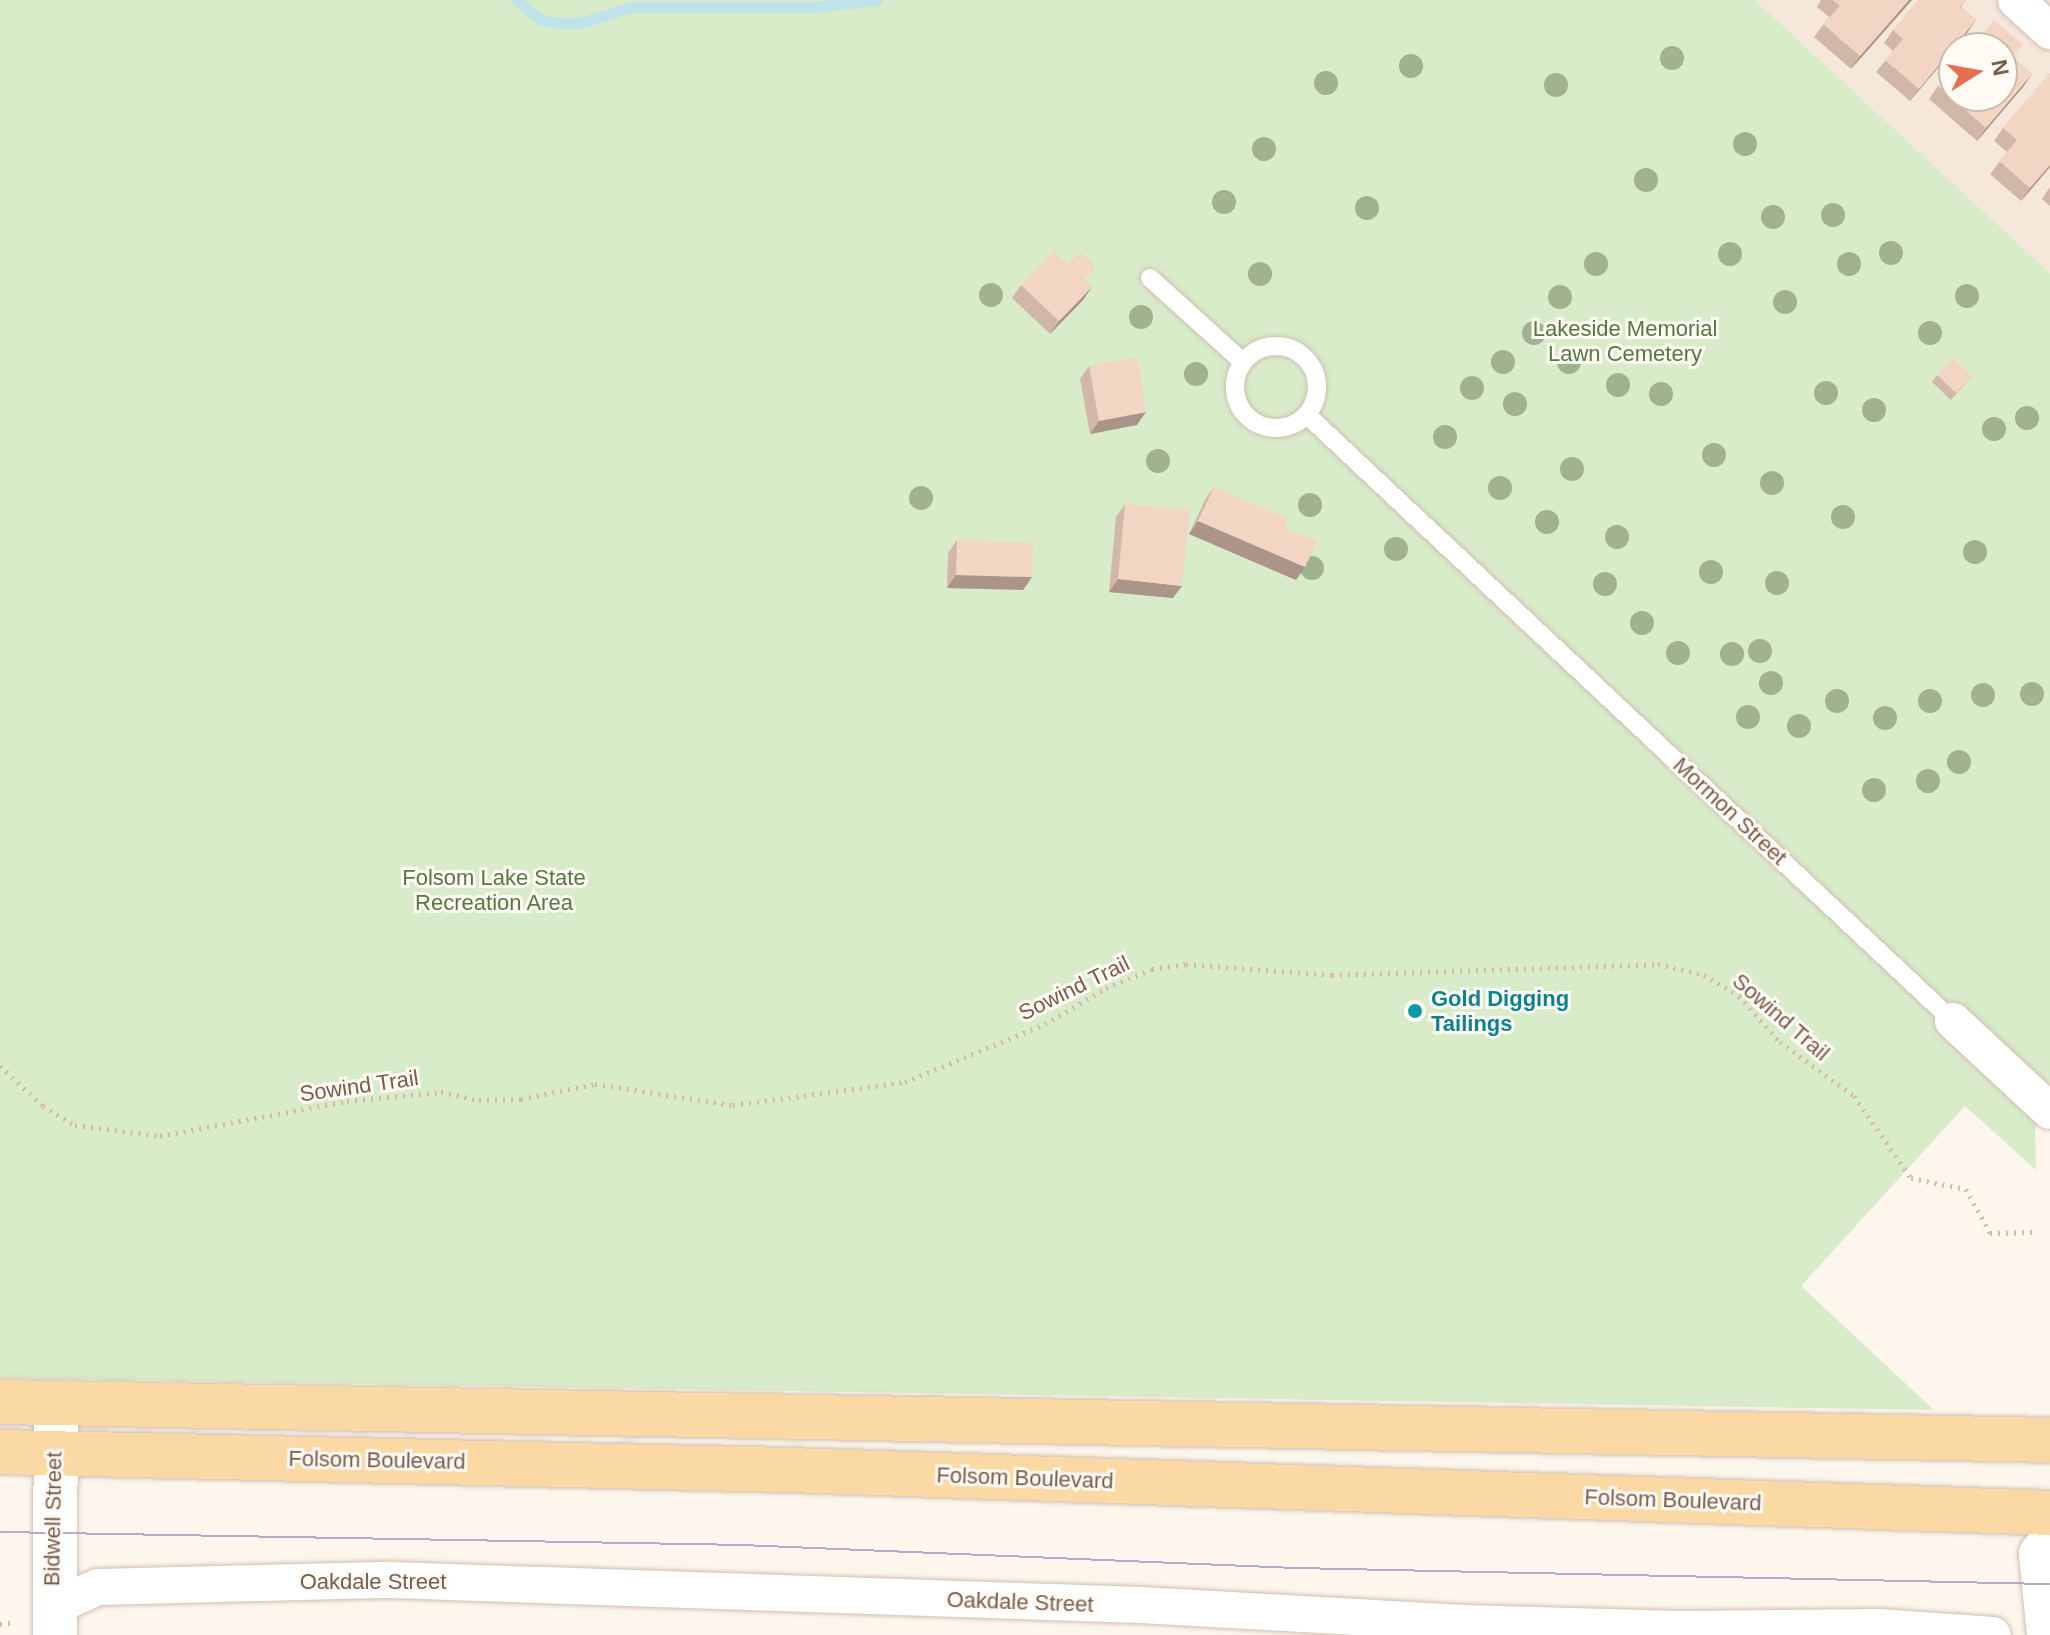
<!DOCTYPE html>
<style>
body{margin:0}
#map{position:relative;width:2050px;height:1635px;overflow:hidden;background:#fdf6ec;font-family:Arial,sans-serif}
div>[style]{position:absolute}
[style*='--x']{left:calc(var(--x)*1px);top:calc(var(--y)*1px);width:calc(var(--w)*1px);rotate:calc(var(--a)*1deg)}
.residential>*{inset:0;background:#f5e8da}
.green>*{inset:0;background:#d8ecc9}
.stream>*{height:11px;margin:-5.5px;padding:0 5.5px;transform-origin:5.5px;border-radius:5.5px;background:#bfe3e8}
.path>*{height:5px;margin-top:-2.5px;transform-origin:0;background:repeating-linear-gradient(90deg,#d9b8a5 0 2px,transparent 0 8px)}
.roads{filter:drop-shadow(0 0 2px #d1beb0) drop-shadow(0 0 2px #d1beb0)}
.lane>*{height:18px;margin:-9px;padding:0 9px;transform-origin:9px;border-radius:9px;background:#fff}
.lane>.ring{margin:-9px;padding:0;box-sizing:content-box;background:none;border:18px solid #fff;border-radius:50%}
.street>*{height:36px;margin:-18px;padding:0 18px;transform-origin:18px;border-radius:18px;background:#fff}
.secondary>*{height:44px;margin:-22px;padding:0 22px;transform-origin:22px;border-radius:22px;background:#fff}
.primary>*{height:44px;margin:-22px;padding:0 22px;transform-origin:22px;border-radius:22px;background:#fbd9a5}
.tram>*{height:2px;margin:-1px;padding:0 1px;transform-origin:1px;border-radius:1px;background:#b9a8c9}
.trees>*{width:24px;height:24px;margin:-12px;border-radius:50%;background:#a0b28e}
.wall>*{inset:0;background:#d1b7a8}
.shaded-wall>*{inset:0;background:#aa9588}
.building>*{inset:0;background:#f3d5c3}
.dots>*{width:22px;height:22px;translate:-50% -50%;box-sizing:border-box;border:4px solid #fffaf3;border-radius:50%}
span{translate:-50% -50%;white-space:nowrap;text-align:center;line-height:1.15;-webkit-text-stroke:6px #fffaf3;paint-order:stroke}
.park-label{font-size:22px;color:#537a41}
.street-label{font-size:22px;color:#7a5c4d}
.culture-label{font-size:22px;color:#0d838f;font-weight:700}
.left{translate:0 -50%;text-align:left}
.north{position:absolute;left:1938px;top:32px;width:80px;height:80px;box-sizing:border-box;background:#fffaf3;border:2px solid #cabbb1;border-radius:50%;rotate:79deg;font-size:22px;font-weight:700;line-height:32px;text-align:center;color:#7a5c4d}
.north::after{content:'';display:block;margin:auto;width:28px;height:36px;background:#e76f51;clip-path:polygon(50% 0,100% 100%,50% 72%,0 100%)}
</style>
<div id="map">
<div class="residential">
<div style="clip-path:polygon(evenodd,1755px 0,2050px 0,2050px 273px,1755px 0,1954px 48px,2002px 48px,2002px 96px,1954px 96px,1954px 48px)"></div>
</div>
<div class="green">
<div style="clip-path:polygon(0 0,1755px 0,2050px 273px,2050px 1079px,2035px 1131px,2036px 1170px,1965px 1106px,1801px 1286px,1934px 1410px,0 1378px)"></div>
</div>
<div class="stream">
<div style="--x:516;--y:0;--w:32;--a:39"></div>
<div style="--x:541;--y:20;--w:19;--a:9"></div>
<div style="--x:560;--y:23;--w:20;--a:0"></div>
<div style="--x:580;--y:23;--w:52;--a:-17.7"></div>
<div style="--x:630;--y:7;--w:185;--a:0"></div>
<div style="--x:815;--y:7;--w:62;--a:-6.4"></div>
</div>
<div class="path">
<div style="--x:0;--y:1066;--w:59;--a:42.9"></div>
<div style="--x:43;--y:1106;--w:37;--a:31"></div>
<div style="--x:75;--y:1125;--w:86;--a:7.4"></div>
<div style="--x:160;--y:1136;--w:190;--a:-10.6"></div>
<div style="--x:347;--y:1101;--w:94;--a:-5.5"></div>
<div style="--x:441;--y:1092;--w:39;--a:12"></div>
<div style="--x:479;--y:1100;--w:42;--a:-1.4"></div>
<div style="--x:521;--y:1099;--w:76;--a:-11.5"></div>
<div style="--x:595;--y:1084;--w:140;--a:8.7"></div>
<div style="--x:733;--y:1105;--w:174;--a:-7.6"></div>
<div style="--x:905;--y:1082;--w:152;--a:-22.5"></div>
<div style="--x:1045;--y:1024;--w:71;--a:-30.5"></div>
<div style="--x:1106;--y:988;--w:50;--a:-22.4"></div>
<div style="--x:1152;--y:969;--w:34;--a:-8"></div>
<div style="--x:1186;--y:964;--w:146;--a:4.3"></div>
<div style="--x:1332;--y:975;--w:326;--a:-1.9"></div>
<div style="--x:1658;--y:964;--w:47;--a:13.4"></div>
<div style="--x:1704;--y:975;--w:41;--a:31"></div>
<div style="--x:1739;--y:996;--w:62;--a:48.3"></div>
<div style="--x:1780;--y:1042;--w:92;--a:36.1"></div>
<div style="--x:1854;--y:1096;--w:100;--a:55.2"></div>
<div style="--x:1911;--y:1178;--w:56;--a:11.3"></div>
<div style="--x:1966;--y:1189;--w:50;--a:61.4"></div>
<div style="--x:1990;--y:1233;--w:45;--a:-1.3"></div>
<div style="--x:0;--y:1624;--w:15;--a:-8"></div>
</div>
<div class="roads">
<div class="lane">
<div style="--x:1150;--y:278;--w:125;--a:42.1"></div>
<div class="ring" style="left:1235px;top:346px;width:64px;height:64px"></div>
<div style="--x:1307;--y:415;--w:886;--a:43.17"></div>
</div>
<div class="street">
<div style="--x:2016;--y:0;--w:46;--a:42.4"></div>
<div style="--x:1953;--y:1021;--w:132;--a:42.9"></div>
<div style="--x:51;--y:1608;--w:51;--a:-24.1"></div>
<div style="--x:98;--y:1587;--w:293;--a:-1.4"></div>
<div style="--x:391;--y:1580;--w:750;--a:1.91"></div>
<div style="--x:1141;--y:1605;--w:323;--a:3.2"></div>
<div style="--x:1463;--y:1623;--w:217;--a:1.6"></div>
<div style="--x:1680;--y:1629;--w:199;--a:-0.6"></div>
<div style="--x:1879;--y:1627;--w:114;--a:4"></div>
</div>
<div class="secondary">
<div style="--x:55;--y:1635;--w:231;--a:-89.8"></div>
<div style="--x:2049;--y:1635;--w:81;--a:-95.6"></div>
<div style="--x:2041;--y:1554;--w:13;--a:-48"></div>
</div>
<div class="primary">
<div style="--x:0;--y:1402;--w:2050;--a:1.06"></div>
<div style="--x:0;--y:1452;--w:790;--a:1.31"></div>
<div style="--x:790;--y:1470;--w:1261;--a:1.95"></div>
</div>
</div>
<div class="tram">
<div style="--x:0;--y:1532;--w:742;--a:1"></div>
<div style="--x:742;--y:1545;--w:554;--a:2.38"></div>
<div style="--x:1296;--y:1568;--w:754;--a:1.22"></div>
</div>
<div class="trees">
<div style="left:1672px;top:58px"></div>
<div style="left:1411px;top:66px"></div>
<div style="left:1326px;top:83px"></div>
<div style="left:1556px;top:85px"></div>
<div style="left:1745px;top:144px"></div>
<div style="left:1264px;top:149px"></div>
<div style="left:1646px;top:180px"></div>
<div style="left:1224px;top:202px"></div>
<div style="left:1367px;top:208px"></div>
<div style="left:1833px;top:215px"></div>
<div style="left:1773px;top:217px"></div>
<div style="left:1891px;top:253px"></div>
<div style="left:1730px;top:254px"></div>
<div style="left:1596px;top:264px"></div>
<div style="left:1849px;top:264px"></div>
<div style="left:1260px;top:274px"></div>
<div style="left:991px;top:295px"></div>
<div style="left:1967px;top:296px"></div>
<div style="left:1560px;top:297px"></div>
<div style="left:1785px;top:302px"></div>
<div style="left:1141px;top:317px"></div>
<div style="left:1534px;top:333px"></div>
<div style="left:1930px;top:333px"></div>
<div style="left:1503px;top:362px"></div>
<div style="left:1569px;top:362px"></div>
<div style="left:1196px;top:374px"></div>
<div style="left:1618px;top:385px"></div>
<div style="left:1472px;top:388px"></div>
<div style="left:1826px;top:393px"></div>
<div style="left:1661px;top:394px"></div>
<div style="left:1515px;top:404px"></div>
<div style="left:1874px;top:410px"></div>
<div style="left:2027px;top:418px"></div>
<div style="left:1994px;top:429px"></div>
<div style="left:1445px;top:437px"></div>
<div style="left:1714px;top:455px"></div>
<div style="left:1158px;top:461px"></div>
<div style="left:1572px;top:469px"></div>
<div style="left:1772px;top:483px"></div>
<div style="left:1500px;top:488px"></div>
<div style="left:921px;top:498px"></div>
<div style="left:1310px;top:505px"></div>
<div style="left:1843px;top:517px"></div>
<div style="left:1547px;top:522px"></div>
<div style="left:1617px;top:537px"></div>
<div style="left:1396px;top:549px"></div>
<div style="left:1975px;top:552px"></div>
<div style="left:1312px;top:568px"></div>
<div style="left:1711px;top:572px"></div>
<div style="left:1777px;top:583px"></div>
<div style="left:1605px;top:584px"></div>
<div style="left:1642px;top:623px"></div>
<div style="left:1760px;top:651px"></div>
<div style="left:1678px;top:653px"></div>
<div style="left:1732px;top:654px"></div>
<div style="left:1771px;top:683px"></div>
<div style="left:2032px;top:694px"></div>
<div style="left:1983px;top:695px"></div>
<div style="left:1837px;top:701px"></div>
<div style="left:1930px;top:701px"></div>
<div style="left:1748px;top:717px"></div>
<div style="left:1885px;top:718px"></div>
<div style="left:1799px;top:726px"></div>
<div style="left:1959px;top:762px"></div>
<div style="left:1928px;top:781px"></div>
<div style="left:1874px;top:790px"></div>
</div>
<div class="wall">
<div style="clip-path:polygon(1821px 0,1912px 0,1851px 69px,1814px 37px,1829px 17px,1817px 7px)"></div>
<div style="clip-path:polygon(1966px 0,1961px 7px,1976px 20px,1967px 33px,1910px 101px,1876px 72px,1893px 51px,1884px 43px,1893px 30px)"></div>
<div style="clip-path:polygon(2014px 59px,2032px 74px,2023px 87px,1977px 141px,1929px 99px,1938px 86px)"></div>
<div style="clip-path:polygon(2050px 73px,2050px 167px,2021px 201px,1990px 174px,2007px 152px,1994px 141px,2003px 128px)"></div>
<div style="clip-path:polygon(2050px 187px,2050px 206px,2042px 199px)"></div>
<div style="clip-path:polygon(1086px 282px,1092px 287px,1083px 300px,1050px 334px,1012px 298px,1021px 285px)"></div>
<div style="clip-path:polygon(1089px 366px,1137px 425px,1090px 434px,1080px 379px)"></div>
<div style="clip-path:polygon(1937px 375px,1972px 376px,1951px 400px,1932px 382px)"></div>
<div style="clip-path:polygon(1214px 487px,1285px 528px,1296px 580px,1189px 534px,1205px 500px)"></div>
<div style="clip-path:polygon(1125px 504px,1173px 598px,1109px 592px,1116px 517px)"></div>
<div style="clip-path:polygon(957px 540px,1032px 577px,1023px 590px,947px 588px,948px 553px)"></div>
</div>
<div class="shaded-wall">
<div style="clip-path:polygon(1909px 0,1912px 0,1851px 69px,1860px 56px)"></div>
<div style="clip-path:polygon(1976px 20px,1967px 33px,1910px 101px,1919px 89px)"></div>
<div style="clip-path:polygon(2032px 74px,2023px 87px,1977px 141px,1986px 128px)"></div>
<div style="clip-path:polygon(2050px 165px,2050px 167px,2021px 201px,2030px 188px)"></div>
<div style="clip-path:polygon(1092px 287px,1083px 300px,1050px 334px,1059px 321px)"></div>
<div style="clip-path:polygon(1146px 412px,1137px 425px,1090px 434px,1099px 421px)"></div>
<div style="clip-path:polygon(1198px 521px,1305px 567px,1296px 580px,1189px 534px)"></div>
<div style="clip-path:polygon(956px 575px,1032px 577px,1023px 590px,947px 588px)"></div>
<div style="clip-path:polygon(1118px 579px,1182px 586px,1173px 598px,1109px 592px)"></div>
</div>
<div class="building">
<div style="clip-path:polygon(1833px 0,1909px 0,1860px 56px,1823px 24px,1840px 6px)"></div>
<div style="clip-path:polygon(1918px 0,1966px 0,1960px 7px,1976px 20px,1919px 89px,1885px 60px,1903px 39px,1893px 30px)"></div>
<div style="clip-path:polygon(1994px 20px,2023px 45px,2012px 58px,2032px 74px,1986px 128px,1938px 86px,1954px 68px,1954px 96px,2002px 96px,2002px 48px,1971px 48px)"></div>
<div style="clip-path:polygon(2050px 73px,2050px 165px,2030px 188px,1999px 161px,2017px 140px,2003px 128px)"></div>
<div style="clip-path:polygon(1054px 251px,1068px 264px,1080px 252px,1096px 267px,1084px 280px,1092px 287px,1059px 321px,1021px 285px)"></div>
<div style="clip-path:polygon(1137px 357px,1146px 412px,1099px 421px,1089px 366px)"></div>
<div style="clip-path:polygon(1953px 358px,1972px 376px,1956px 393px,1937px 375px)"></div>
<div style="clip-path:polygon(1214px 487px,1289px 519px,1285px 528px,1317px 542px,1305px 567px,1198px 521px)"></div>
<div style="clip-path:polygon(1125px 504px,1190px 510px,1182px 586px,1118px 579px)"></div>
<div style="clip-path:polygon(957px 540px,1033px 543px,1032px 577px,956px 575px)"></div>
</div>
<div class="dots">
<div style="left:1415px;top:1011px;background:#0f9aa8"></div>
</div>
<div class="park-label">
<span style="left:1625px;top:341px">Lakeside Memorial<br>Lawn Cemetery</span>
<span style="left:494px;top:890px">Folsom Lake State<br>Recreation Area</span>
</div>
<div class="street-label">
<span style="left:1730px;top:811px;rotate:43deg">Mormon Street</span>
<span style="left:1074px;top:988px;rotate:-26deg">Sowind Trail</span>
<span style="left:1781px;top:1017px;rotate:41deg">Sowind Trail</span>
<span style="left:359px;top:1086px;rotate:-8deg">Sowind Trail</span>
<span style="left:377px;top:1460px;rotate:1deg">Folsom Boulevard</span>
<span style="left:1025px;top:1478px;rotate:2deg">Folsom Boulevard</span>
<span style="left:1673px;top:1500px;rotate:2deg">Folsom Boulevard</span>
<span style="left:53px;top:1519px;rotate:-89deg">Bidwell Street</span>
<span style="left:373px;top:1582px">Oakdale Street</span>
<span style="left:1020px;top:1602px;rotate:2deg">Oakdale Street</span>
</div>
<div class="culture-label">
<span class="left" style="left:1431px;top:1011px">Gold Digging<br>Tailings</span>
</div>
<div class="north">N</div>
</div>
